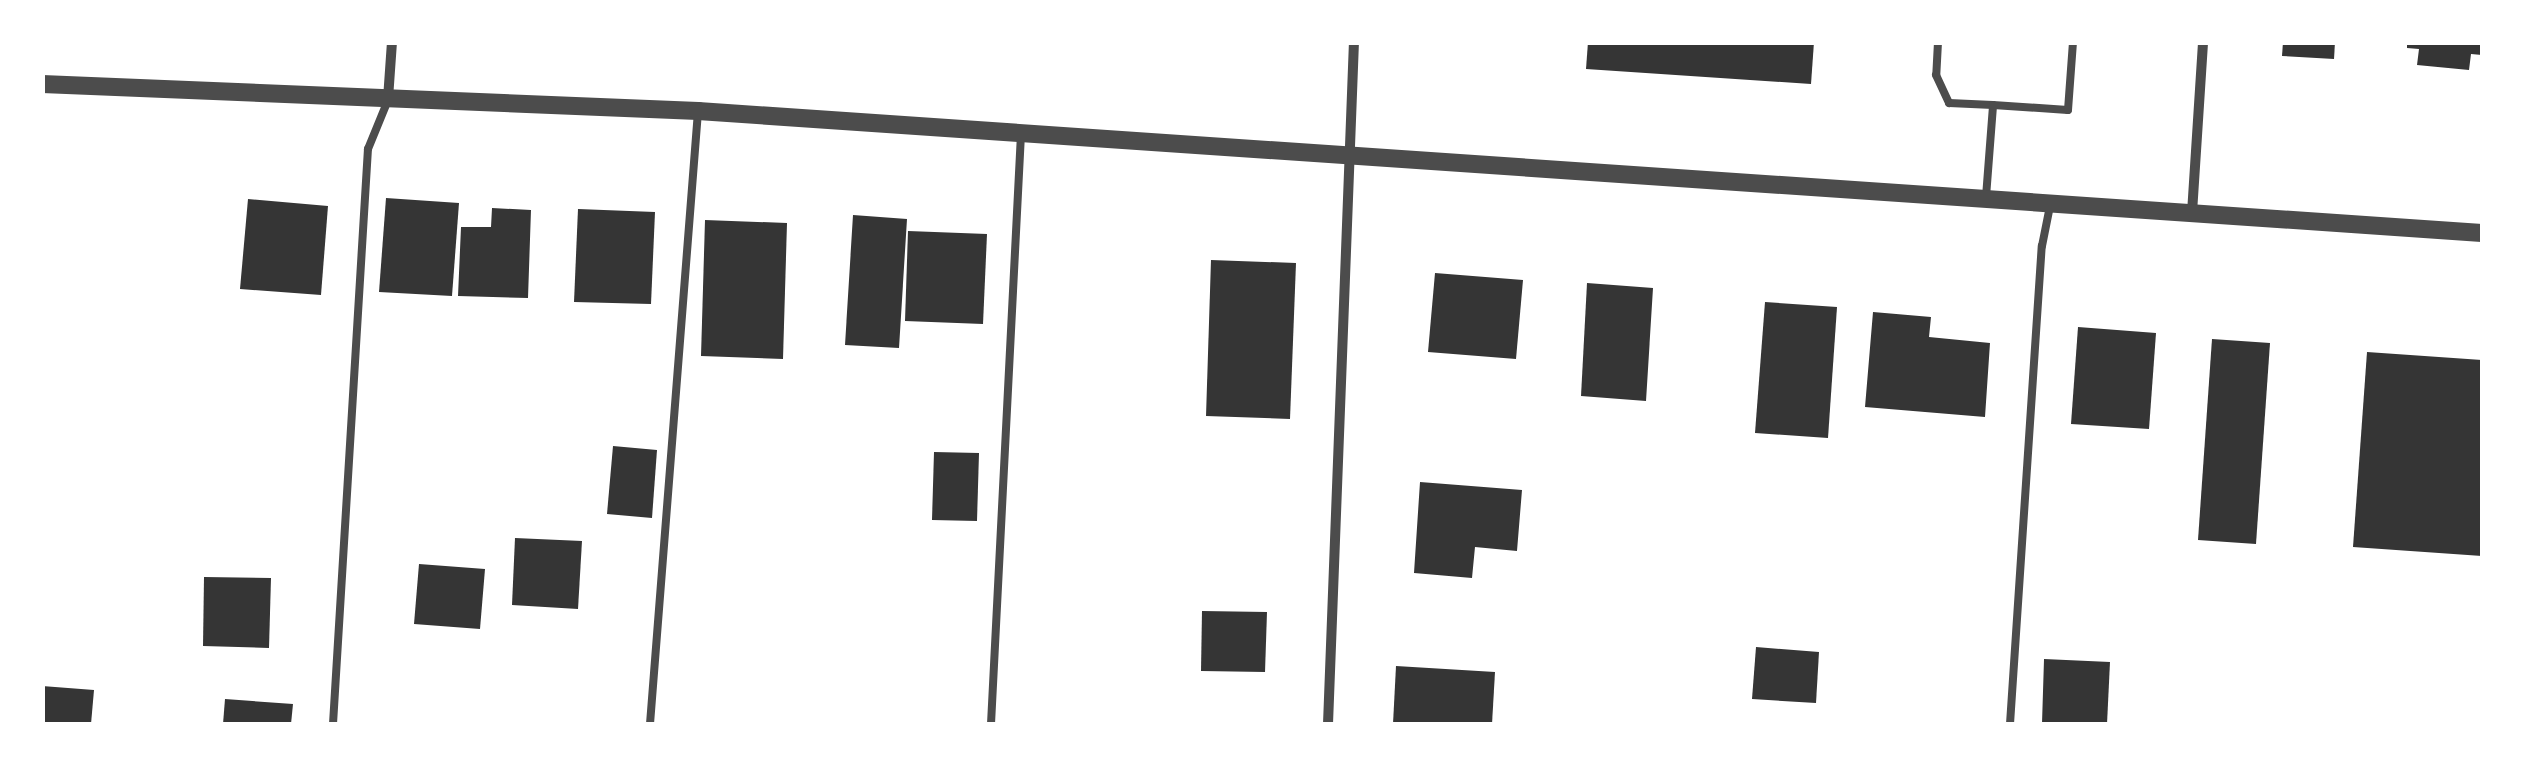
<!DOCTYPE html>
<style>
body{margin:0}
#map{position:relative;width:2525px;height:767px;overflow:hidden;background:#fff;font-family:"Fira Sans",sans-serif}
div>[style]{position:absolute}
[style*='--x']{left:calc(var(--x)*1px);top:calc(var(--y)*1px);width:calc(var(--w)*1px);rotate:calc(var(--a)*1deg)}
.building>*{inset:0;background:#353535}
.service>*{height:8px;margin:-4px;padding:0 4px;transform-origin:4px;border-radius:4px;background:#4c4c4c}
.minor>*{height:10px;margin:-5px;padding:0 5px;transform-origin:5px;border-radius:5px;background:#4c4c4c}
.tertiary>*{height:18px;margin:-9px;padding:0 9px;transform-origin:9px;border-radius:9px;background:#4c4c4c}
span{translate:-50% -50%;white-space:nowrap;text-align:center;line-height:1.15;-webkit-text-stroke:9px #fff;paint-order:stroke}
.frame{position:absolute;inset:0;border:45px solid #fff;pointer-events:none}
</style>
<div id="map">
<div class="building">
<div style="clip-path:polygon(1588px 42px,1814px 42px,1811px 84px,1586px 69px)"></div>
<div style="clip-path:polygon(2283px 42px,2335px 42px,2334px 59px,2282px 56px)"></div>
<div style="clip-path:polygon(2407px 42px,2482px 42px,2482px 55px,2471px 54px,2469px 70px,2417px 65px,2419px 49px,2407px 48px)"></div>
<div style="clip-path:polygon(386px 198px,459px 203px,452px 296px,379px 292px)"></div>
<div style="clip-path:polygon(248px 199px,328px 206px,321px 295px,240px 289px)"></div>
<div style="clip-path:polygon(492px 208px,531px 210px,528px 298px,458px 296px,461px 227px,491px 227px)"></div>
<div style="clip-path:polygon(578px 209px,655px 212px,651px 304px,574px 302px)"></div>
<div style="clip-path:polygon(853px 215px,907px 219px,899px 348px,845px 345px)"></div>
<div style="clip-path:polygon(705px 220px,787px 223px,783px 359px,701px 356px)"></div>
<div style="clip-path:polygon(908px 231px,987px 234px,983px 324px,905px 321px)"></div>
<div style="clip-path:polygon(1211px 260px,1296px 263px,1290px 419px,1206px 416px)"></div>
<div style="clip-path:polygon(1435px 273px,1523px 280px,1516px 359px,1428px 352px)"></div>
<div style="clip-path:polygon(1587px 283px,1653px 288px,1646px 401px,1581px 396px)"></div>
<div style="clip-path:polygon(1765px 302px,1837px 307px,1828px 438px,1755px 433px)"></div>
<div style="clip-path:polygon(1873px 312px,1931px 317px,1929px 337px,1990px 343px,1985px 417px,1865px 407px)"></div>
<div style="clip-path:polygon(2078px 327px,2156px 333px,2149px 429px,2071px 424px)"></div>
<div style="clip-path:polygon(2212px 339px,2270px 343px,2256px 544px,2198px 540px)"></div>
<div style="clip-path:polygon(2367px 352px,2482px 360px,2482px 556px,2353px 547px)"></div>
<div style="clip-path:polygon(613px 446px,657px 450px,652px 518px,607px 514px)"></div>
<div style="clip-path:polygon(934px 452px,979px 453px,977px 521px,932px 520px)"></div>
<div style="clip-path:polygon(1420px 482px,1522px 490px,1517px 551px,1475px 547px,1472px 578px,1414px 573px)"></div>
<div style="clip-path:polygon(515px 538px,582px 541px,578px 609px,512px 605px)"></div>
<div style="clip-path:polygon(419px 564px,485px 569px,480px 629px,414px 624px)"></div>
<div style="clip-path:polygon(204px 577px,271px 578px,269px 648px,203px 646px)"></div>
<div style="clip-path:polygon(1202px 611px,1267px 612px,1265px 672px,1201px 671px)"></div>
<div style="clip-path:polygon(1756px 647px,1819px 652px,1816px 703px,1752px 699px)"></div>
<div style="clip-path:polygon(2044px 659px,2110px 662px,2107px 724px,2042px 724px)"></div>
<div style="clip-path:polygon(1396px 666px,1495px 672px,1492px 724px,1393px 724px)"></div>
<div style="clip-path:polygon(42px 686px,94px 690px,91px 724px,42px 724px)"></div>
<div style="clip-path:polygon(225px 699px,293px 704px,291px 724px,223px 724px)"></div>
</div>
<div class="service">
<div style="--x:1938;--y:42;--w:33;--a:93"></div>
<div style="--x:1936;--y:75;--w:31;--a:65"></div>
<div style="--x:1949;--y:103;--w:44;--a:2.6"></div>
<div style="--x:1986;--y:197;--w:92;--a:-85.6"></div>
<div style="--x:1993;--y:105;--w:75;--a:3.8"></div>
<div style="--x:2068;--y:110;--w:68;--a:-85.8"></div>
<div style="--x:333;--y:724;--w:576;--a:-86.52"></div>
<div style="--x:368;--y:149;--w:53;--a:-67.8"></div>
<div style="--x:650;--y:724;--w:615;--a:-85.52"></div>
<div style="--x:991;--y:724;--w:591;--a:-87.09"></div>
<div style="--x:2010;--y:724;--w:479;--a:-86.2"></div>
<div style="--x:2042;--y:246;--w:41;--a:-78.7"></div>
</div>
<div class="minor">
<div style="--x:388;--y:99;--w:57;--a:-86"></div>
<div style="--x:2192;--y:213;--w:171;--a:-86.3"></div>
<div style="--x:1328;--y:724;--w:682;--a:-87.82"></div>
</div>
<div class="tertiary">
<div style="--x:42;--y:84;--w:657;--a:2.36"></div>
<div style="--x:698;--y:111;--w:1788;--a:3.91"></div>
</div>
<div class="frame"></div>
</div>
